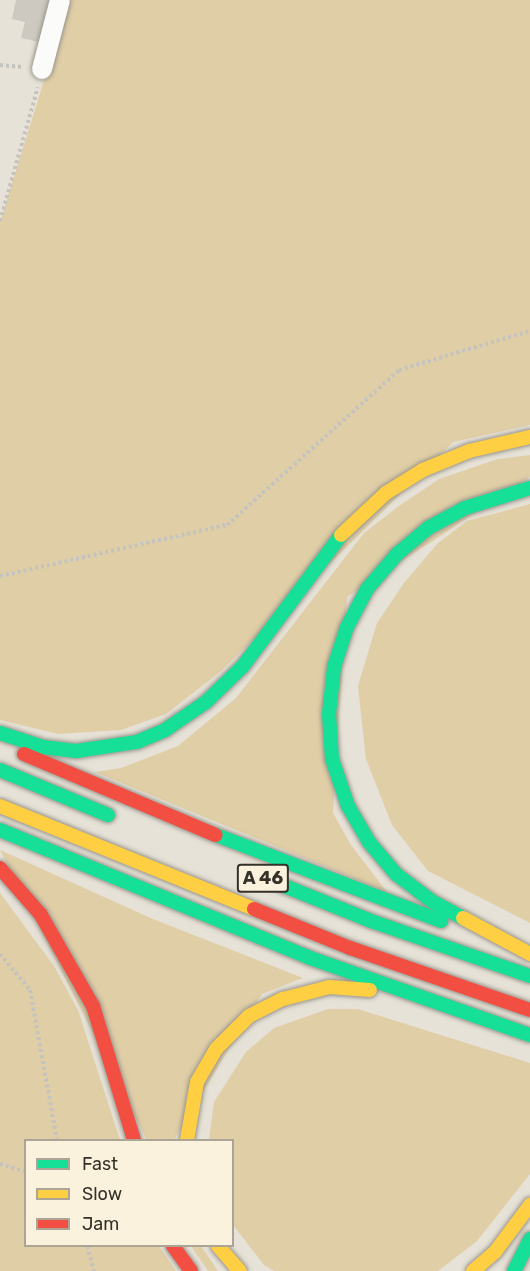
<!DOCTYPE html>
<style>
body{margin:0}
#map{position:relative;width:530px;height:1271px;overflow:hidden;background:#e7e2d7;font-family:Rubik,sans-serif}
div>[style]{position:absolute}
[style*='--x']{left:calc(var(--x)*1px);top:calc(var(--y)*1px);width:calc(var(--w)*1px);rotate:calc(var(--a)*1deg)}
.green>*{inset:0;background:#e0cea6}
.building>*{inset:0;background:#cdc9c0}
.path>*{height:4px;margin-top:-2px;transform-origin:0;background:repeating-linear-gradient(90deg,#c5c3bf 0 3px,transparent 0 6px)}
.roads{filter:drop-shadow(0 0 2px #9a968d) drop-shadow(0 0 2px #9a968d)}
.street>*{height:20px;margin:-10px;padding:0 10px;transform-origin:10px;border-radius:10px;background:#fbfbf9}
.fast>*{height:14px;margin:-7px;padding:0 7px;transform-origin:7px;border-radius:7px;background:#16e098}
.slow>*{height:14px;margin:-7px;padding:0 7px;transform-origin:7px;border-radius:7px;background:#ffcf43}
.jam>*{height:14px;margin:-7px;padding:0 7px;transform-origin:7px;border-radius:7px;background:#f24e42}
span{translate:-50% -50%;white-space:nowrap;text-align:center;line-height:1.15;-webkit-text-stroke:4.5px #fbf2dd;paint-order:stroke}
.shield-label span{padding:2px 4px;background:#fbf2dd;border:2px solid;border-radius:4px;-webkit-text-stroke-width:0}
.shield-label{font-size:18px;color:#353129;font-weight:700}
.legend{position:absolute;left:24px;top:1139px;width:210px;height:108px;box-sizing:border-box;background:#fbf2dd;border:2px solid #aca595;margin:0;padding:8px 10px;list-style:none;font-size:18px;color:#353129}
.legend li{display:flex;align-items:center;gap:12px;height:30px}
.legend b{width:30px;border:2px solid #aca595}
</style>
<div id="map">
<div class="green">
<div style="clip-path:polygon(69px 0,530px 0,530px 425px,453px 442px,220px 672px,166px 714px,121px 730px,58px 734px,0 720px,0 222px)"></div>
<div style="clip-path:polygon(530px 455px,530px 477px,347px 597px,333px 813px,351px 845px,387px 892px,95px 772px,121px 768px,178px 746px,236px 698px,364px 533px,399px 506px,439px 479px,498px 459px)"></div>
<div style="clip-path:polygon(530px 504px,530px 923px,428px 871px,392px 825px,366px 759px,358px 686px,377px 623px,404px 583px,438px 543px,467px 521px)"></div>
<div style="clip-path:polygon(0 850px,153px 919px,303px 978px,262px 994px,174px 1140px,147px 1140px)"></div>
<div style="clip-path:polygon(0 893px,54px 966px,78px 1010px,120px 1140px,26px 1140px,26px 1246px,159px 1246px,176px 1271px,0 1271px)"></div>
<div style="clip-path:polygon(328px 1009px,358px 1009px,530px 1063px,530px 1174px,477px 1241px,438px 1271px,274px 1271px,264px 1265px,233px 1225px,232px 1140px,209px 1140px,214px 1102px,246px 1052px,274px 1028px)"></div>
<div style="clip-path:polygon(191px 1246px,201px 1246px,218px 1271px,208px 1271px)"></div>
</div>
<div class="building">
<div style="clip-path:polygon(16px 0,49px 0,39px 42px,21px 38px,25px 22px,12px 19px)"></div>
</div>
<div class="path">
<div style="--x:0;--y:65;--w:23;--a:5"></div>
<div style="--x:0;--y:221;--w:139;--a:-74.2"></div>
<div style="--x:0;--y:576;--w:233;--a:-12.7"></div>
<div style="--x:227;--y:525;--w:232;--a:-42"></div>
<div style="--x:399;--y:370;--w:137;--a:-16.6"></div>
<div style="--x:0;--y:954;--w:47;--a:50.2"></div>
<div style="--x:30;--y:990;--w:152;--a:79.8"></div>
<div style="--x:0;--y:1164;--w:27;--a:17"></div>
<div style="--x:87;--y:1246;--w:26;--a:74"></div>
</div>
<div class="roads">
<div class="street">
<div style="--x:42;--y:69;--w:71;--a:-75.4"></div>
</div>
<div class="fast">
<div style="--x:0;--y:733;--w:45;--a:18"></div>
<div style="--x:43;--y:747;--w:33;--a:7"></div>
<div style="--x:76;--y:751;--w:62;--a:-8.4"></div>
<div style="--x:137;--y:742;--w:30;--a:-23"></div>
<div style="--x:165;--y:730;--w:50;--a:-34.3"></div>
<div style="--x:206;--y:702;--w:52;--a:-44.2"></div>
<div style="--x:243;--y:666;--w:164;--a:-53.2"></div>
<div style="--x:0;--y:770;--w:117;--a:22.6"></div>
<div style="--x:0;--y:830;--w:335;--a:22.4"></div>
<div style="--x:310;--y:958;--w:233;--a:19.3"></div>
<div style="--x:216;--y:835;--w:241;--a:20.9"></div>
<div style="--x:267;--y:879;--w:115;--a:21.9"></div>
<div style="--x:374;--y:922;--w:165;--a:19.1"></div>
<div style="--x:463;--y:918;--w:34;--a:-152"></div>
<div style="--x:433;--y:902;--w:46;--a:-142.9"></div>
<div style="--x:396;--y:874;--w:42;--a:-130.2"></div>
<div style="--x:369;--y:842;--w:42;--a:-120.3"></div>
<div style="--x:348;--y:806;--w:50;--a:-108.8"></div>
<div style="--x:332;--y:759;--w:45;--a:-93.8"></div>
<div style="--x:329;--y:714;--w:47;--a:-83.9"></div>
<div style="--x:334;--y:667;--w:40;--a:-72"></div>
<div style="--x:346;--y:629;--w:45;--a:-62.3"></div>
<div style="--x:367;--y:589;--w:46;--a:-49.4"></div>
<div style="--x:397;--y:554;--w:40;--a:-40"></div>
<div style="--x:428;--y:528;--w:42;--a:-28.4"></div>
<div style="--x:465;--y:508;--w:68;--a:-17.1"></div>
<div style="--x:514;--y:1271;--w:36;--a:-63"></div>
</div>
<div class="slow">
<div style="--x:341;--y:535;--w:62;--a:-43"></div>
<div style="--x:386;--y:493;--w:44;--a:-31.9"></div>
<div style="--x:423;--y:470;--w:50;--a:-22.4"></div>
<div style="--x:469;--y:451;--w:63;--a:-12.9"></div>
<div style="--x:0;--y:806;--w:274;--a:22.1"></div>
<div style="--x:463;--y:918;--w:76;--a:28.2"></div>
<div style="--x:187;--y:1140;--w:59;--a:-80.2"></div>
<div style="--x:197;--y:1082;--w:39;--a:-60"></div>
<div style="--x:217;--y:1048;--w:45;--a:-45"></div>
<div style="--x:249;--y:1016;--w:38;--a:-27"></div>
<div style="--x:283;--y:999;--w:48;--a:-14.6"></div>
<div style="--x:329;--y:987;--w:41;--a:4.2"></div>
<div style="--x:218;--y:1246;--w:33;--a:49"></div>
<div style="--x:473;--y:1271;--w:29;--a:-41"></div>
<div style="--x:495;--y:1252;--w:59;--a:-53.3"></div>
</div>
<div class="jam">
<div style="--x:24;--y:754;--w:208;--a:22.9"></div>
<div style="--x:0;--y:868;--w:62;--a:48.9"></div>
<div style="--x:41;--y:915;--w:105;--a:60.3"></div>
<div style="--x:93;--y:1006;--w:140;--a:73"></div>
<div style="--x:254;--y:909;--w:104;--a:22.1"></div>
<div style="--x:350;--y:948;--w:190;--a:19"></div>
<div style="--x:173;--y:1246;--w:31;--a:54"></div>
</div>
</div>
<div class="shield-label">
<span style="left:263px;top:878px">A 46</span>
</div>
<ul class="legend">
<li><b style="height:8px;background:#16e098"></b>Fast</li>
<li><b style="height:8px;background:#ffcf43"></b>Slow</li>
<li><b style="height:8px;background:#f24e42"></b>Jam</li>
</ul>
</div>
